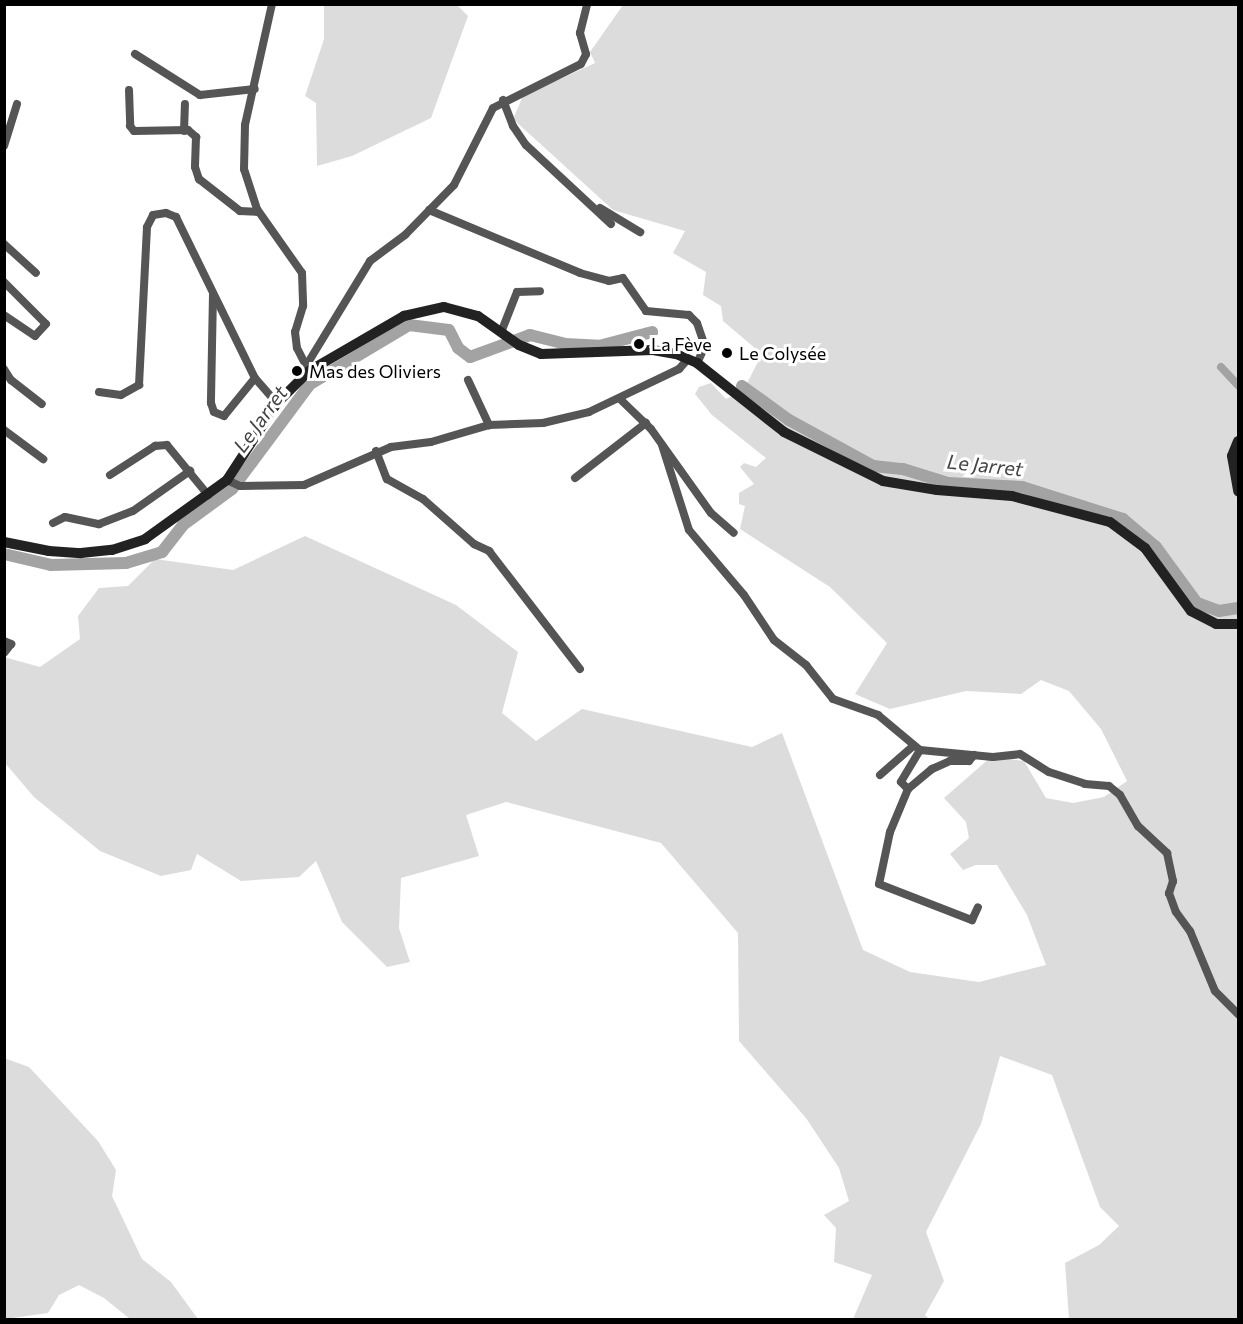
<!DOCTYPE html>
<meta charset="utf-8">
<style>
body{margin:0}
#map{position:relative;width:1243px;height:1324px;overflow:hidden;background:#fff;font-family:Commissioner,sans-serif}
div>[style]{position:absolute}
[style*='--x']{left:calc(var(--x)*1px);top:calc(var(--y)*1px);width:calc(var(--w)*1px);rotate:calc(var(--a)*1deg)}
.green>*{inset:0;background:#dcdcdc}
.canal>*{height:8px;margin:-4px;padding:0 4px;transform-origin:4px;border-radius:4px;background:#a3a3a3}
.river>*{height:12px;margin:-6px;padding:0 6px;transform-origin:6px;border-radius:6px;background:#a3a3a3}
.minor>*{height:8px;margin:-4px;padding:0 4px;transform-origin:4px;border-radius:4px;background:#555}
.secondary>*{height:10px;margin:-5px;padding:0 5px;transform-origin:5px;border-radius:5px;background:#222}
.dots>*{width:16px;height:16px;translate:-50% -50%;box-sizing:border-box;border:3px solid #fff;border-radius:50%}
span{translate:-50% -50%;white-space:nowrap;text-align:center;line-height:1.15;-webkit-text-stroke:6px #fff;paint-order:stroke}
.poi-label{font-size:18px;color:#000}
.left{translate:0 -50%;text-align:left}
.water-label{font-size:20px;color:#444;font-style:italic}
.frame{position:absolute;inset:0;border:6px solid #000;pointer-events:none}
</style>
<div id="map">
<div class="green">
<div style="clip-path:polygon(324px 5px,457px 5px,468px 16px,431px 118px,352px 156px,317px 166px,316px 103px,305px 96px,324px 39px)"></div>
<div style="clip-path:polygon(623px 5px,1238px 5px,1238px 1319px,1069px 1319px,1065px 1263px,1099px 1245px,1119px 1226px,1100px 1207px,1052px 1075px,1000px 1056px,981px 1124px,926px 1232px,944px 1281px,925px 1315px,929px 1319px,853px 1319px,872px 1275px,834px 1262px,836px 1228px,824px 1215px,849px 1201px,839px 1168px,806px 1118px,739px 1041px,738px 933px,661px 843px,506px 802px,466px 815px,479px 856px,401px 878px,399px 928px,410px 962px,387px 967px,342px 922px,316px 861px,299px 877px,241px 881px,197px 854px,191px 870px,161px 876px,100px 851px,34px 797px,5px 763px,4px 657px,40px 667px,80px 639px,78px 616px,99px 588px,128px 586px,155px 559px,233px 570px,305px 536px,456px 605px,518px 652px,502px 713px,536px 741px,582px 709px,752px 747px,782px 733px,863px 950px,910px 972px,979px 982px,1046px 965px,1027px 915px,997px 865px,976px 865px,963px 870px,950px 854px,969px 838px,966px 822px,944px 798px,991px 757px,1024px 761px,1046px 798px,1073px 803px,1104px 797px,1127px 781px,1101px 729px,1069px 691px,1041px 680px,1021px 694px,966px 691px,890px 709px,855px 694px,887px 643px,830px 587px,740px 529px,745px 506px,739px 504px,739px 493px,754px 484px,740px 467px,744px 463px,756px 467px,766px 458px,712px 415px,695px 394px,699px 387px,711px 383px,726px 399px,743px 391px,762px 354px,723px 321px,721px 306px,703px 295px,706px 272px,673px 253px,685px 231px,613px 210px,513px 119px,523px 96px,595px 63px,590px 52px)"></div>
<div style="clip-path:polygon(4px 1058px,29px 1067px,98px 1141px,116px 1170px,112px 1196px,142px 1259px,171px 1282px,198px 1319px,130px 1319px,104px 1298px,79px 1285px,59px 1295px,48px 1313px,5px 1319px)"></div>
</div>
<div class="canal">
<div style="--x:1221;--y:367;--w:25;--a:47"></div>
</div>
<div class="river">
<div style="--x:742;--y:386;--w:58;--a:35.9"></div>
<div style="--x:789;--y:420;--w:96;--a:28.7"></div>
<div style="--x:873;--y:466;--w:30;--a:6"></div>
<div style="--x:903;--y:469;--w:47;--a:17.3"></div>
<div style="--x:948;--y:483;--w:74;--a:3.1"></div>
<div style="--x:1022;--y:487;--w:106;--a:17.6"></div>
<div style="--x:1123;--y:519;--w:43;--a:40.3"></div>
<div style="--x:1156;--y:547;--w:69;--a:53.8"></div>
<div style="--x:1197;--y:603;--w:23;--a:20"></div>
<div style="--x:1219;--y:611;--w:19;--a:-9"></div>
<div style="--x:4;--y:554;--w:48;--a:13.2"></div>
<div style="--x:51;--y:565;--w:75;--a:-1.5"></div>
<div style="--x:126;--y:563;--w:38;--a:-17"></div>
<div style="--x:162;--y:552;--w:34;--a:-52"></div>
<div style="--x:183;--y:525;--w:61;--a:-36.3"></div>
<div style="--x:232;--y:489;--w:131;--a:-53.4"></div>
<div style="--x:310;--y:384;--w:115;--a:-30.8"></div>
<div style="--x:409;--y:325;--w:40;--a:7.1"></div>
<div style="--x:449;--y:330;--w:20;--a:63"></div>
<div style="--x:458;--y:348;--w:15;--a:37"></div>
<div style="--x:470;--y:357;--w:64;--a:-20.1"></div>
<div style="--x:530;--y:335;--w:36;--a:14"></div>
<div style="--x:565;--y:344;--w:34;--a:3"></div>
<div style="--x:599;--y:346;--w:55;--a:-14.8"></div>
</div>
<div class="minor">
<div style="--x:272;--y:4;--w:124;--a:102.6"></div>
<div style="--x:245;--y:125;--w:44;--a:91.3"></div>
<div style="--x:244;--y:169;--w:42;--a:72"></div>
<div style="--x:257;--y:209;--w:78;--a:54.9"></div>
<div style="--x:302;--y:273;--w:33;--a:88"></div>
<div style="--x:303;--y:306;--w:27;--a:107"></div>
<div style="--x:295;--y:332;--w:16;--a:83"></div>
<div style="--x:297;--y:348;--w:20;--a:63"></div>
<div style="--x:135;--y:54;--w:77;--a:32.2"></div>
<div style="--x:200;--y:95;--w:55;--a:-6.2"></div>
<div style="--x:129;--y:90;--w:36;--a:88"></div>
<div style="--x:130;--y:126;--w:6;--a:51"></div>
<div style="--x:134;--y:131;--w:54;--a:-1.1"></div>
<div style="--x:188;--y:130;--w:11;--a:41"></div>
<div style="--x:196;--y:137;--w:30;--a:92"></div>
<div style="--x:195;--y:167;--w:13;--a:72"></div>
<div style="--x:199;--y:179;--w:52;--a:38"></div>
<div style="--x:240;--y:211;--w:18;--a:3"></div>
<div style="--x:503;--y:100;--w:28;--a:69"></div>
<div style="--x:513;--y:126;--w:23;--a:56"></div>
<div style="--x:526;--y:145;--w:116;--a:42.9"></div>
<div style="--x:184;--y:131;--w:27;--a:-88"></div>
<div style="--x:4;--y:146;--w:44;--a:-72.8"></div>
<div style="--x:600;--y:208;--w:47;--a:31"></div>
<div style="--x:429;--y:210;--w:164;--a:22.6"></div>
<div style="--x:580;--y:273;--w:30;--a:15"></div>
<div style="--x:609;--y:281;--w:14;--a:-12"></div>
<div style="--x:623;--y:278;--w:40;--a:55.1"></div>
<div style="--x:646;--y:311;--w:43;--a:5.3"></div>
<div style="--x:689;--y:315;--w:11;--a:45"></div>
<div style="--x:697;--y:323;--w:24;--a:71"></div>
<div style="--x:705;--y:346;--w:19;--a:115"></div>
<div style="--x:4;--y:244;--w:43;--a:42.2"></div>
<div style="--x:4;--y:282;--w:59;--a:45"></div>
<div style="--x:46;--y:324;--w:16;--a:133"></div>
<div style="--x:35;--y:336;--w:37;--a:-146"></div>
<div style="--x:213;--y:294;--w:109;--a:91.1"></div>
<div style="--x:211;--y:403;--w:9;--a:72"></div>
<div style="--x:214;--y:412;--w:11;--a:22"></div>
<div style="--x:224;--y:416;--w:49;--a:-50.8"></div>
<div style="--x:502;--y:330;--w:41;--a:-68.5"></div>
<div style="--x:517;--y:292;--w:23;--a:-2"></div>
<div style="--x:4;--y:369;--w:13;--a:58"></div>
<div style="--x:11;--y:380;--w:39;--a:38"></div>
<div style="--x:309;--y:371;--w:6;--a:-121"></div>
<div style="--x:306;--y:366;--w:123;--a:-58.6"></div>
<div style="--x:370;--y:261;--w:44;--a:-36.6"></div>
<div style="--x:405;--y:235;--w:70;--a:-45.6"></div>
<div style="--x:454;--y:185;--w:86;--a:-63.1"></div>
<div style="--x:493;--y:108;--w:98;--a:-26.6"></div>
<div style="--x:581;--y:64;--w:11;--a:-63"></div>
<div style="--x:586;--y:54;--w:22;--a:-106"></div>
<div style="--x:580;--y:33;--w:30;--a:-76"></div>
<div style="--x:468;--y:380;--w:50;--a:65"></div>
<div style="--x:99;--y:392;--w:22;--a:8"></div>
<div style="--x:121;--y:395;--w:21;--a:-29"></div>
<div style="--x:139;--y:385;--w:158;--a:-87.1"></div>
<div style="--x:147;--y:227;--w:13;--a:-63"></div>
<div style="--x:153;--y:215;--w:13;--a:-9"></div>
<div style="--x:166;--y:213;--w:11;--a:22"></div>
<div style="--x:176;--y:217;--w:179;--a:63.9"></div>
<div style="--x:255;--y:378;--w:33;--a:49"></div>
<div style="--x:620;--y:399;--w:43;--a:44.1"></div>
<div style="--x:651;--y:429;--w:103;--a:54.5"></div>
<div style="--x:711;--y:513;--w:30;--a:41"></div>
<div style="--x:4;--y:430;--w:49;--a:36.6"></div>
<div style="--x:662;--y:445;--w:89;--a:72.4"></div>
<div style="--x:689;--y:530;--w:85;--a:49.8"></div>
<div style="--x:744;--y:595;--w:54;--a:56.3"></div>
<div style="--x:774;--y:640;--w:41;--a:38"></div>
<div style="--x:806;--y:665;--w:43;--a:51.5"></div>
<div style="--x:833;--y:699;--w:48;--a:19.6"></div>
<div style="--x:878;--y:715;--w:55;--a:39.8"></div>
<div style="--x:920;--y:750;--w:73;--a:5.5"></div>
<div style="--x:993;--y:757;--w:27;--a:-6"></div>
<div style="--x:1020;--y:754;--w:34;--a:32"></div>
<div style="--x:1049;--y:772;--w:38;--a:18"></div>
<div style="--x:1085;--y:784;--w:24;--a:5"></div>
<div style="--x:1109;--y:786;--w:14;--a:39"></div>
<div style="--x:1120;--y:795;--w:36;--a:60"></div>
<div style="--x:1138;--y:826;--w:40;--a:43"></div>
<div style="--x:1167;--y:853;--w:29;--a:78"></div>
<div style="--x:1173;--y:881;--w:13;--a:108"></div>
<div style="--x:1169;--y:893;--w:20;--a:70"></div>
<div style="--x:1176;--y:912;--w:24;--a:54"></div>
<div style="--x:1190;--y:931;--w:65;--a:67.4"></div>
<div style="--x:1215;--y:991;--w:33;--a:45"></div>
<div style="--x:376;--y:451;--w:30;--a:69"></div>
<div style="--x:387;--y:479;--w:41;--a:29.1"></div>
<div style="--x:423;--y:499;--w:68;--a:41.4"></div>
<div style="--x:474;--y:544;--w:17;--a:25"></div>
<div style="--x:489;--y:551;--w:149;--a:52.4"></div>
<div style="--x:110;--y:475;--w:54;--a:-32.8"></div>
<div style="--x:155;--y:446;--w:12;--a:-5"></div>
<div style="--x:167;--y:445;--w:65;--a:50.6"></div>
<div style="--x:575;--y:478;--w:90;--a:-37.8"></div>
<div style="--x:227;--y:480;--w:14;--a:25"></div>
<div style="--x:240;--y:486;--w:64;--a:-0.9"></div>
<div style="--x:304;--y:485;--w:95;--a:-23.6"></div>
<div style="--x:391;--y:447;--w:40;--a:-7.1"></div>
<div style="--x:431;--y:442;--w:60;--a:-16.3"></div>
<div style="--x:489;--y:425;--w:54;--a:-2.1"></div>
<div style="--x:543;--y:423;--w:47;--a:-13.4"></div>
<div style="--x:589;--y:412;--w:100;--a:-25.5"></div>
<div style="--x:679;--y:369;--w:13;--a:-48"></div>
<div style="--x:53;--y:523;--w:13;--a:-27"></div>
<div style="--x:65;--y:517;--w:35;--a:12"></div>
<div style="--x:99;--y:524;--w:36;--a:-21"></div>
<div style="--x:133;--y:511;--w:70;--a:-35.1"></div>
<div style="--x:4;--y:641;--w:8;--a:23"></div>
<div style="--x:11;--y:644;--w:11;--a:128"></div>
<div style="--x:920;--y:750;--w:37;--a:121"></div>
<div style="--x:901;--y:782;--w:10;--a:45"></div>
<div style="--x:908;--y:789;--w:31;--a:-40"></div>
<div style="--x:932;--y:769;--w:20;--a:-24"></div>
<div style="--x:950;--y:761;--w:19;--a:0"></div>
<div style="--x:969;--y:761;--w:8;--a:-50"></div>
<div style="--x:880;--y:775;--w:43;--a:-41.2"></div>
<div style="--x:908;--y:789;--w:47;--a:112.7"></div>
<div style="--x:890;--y:832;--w:53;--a:101.9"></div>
<div style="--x:879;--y:884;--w:100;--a:21.2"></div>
<div style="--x:972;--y:920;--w:14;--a:-65"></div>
</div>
<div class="secondary">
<div style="--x:1238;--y:441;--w:16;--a:112"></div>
<div style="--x:1232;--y:456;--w:36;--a:80"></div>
<div style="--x:4;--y:542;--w:46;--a:11.3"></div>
<div style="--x:49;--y:551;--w:32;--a:4"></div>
<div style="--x:81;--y:553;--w:31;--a:-6"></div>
<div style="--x:112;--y:550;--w:35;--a:-18"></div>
<div style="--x:145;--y:539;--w:101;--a:-35.7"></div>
<div style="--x:227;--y:480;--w:92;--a:-57"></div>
<div style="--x:277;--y:403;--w:45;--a:-45"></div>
<div style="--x:309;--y:371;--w:110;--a:-30.1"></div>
<div style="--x:404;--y:316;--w:41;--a:-12.7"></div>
<div style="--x:444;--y:307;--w:35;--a:15"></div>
<div style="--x:478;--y:316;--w:50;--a:35.3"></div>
<div style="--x:519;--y:345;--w:24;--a:22"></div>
<div style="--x:541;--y:354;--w:112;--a:-2"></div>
<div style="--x:653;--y:350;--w:23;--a:10"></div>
<div style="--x:676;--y:354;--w:23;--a:23"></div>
<div style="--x:697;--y:363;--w:111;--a:38.4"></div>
<div style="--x:784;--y:432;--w:110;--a:26.3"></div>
<div style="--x:883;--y:481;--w:55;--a:9.5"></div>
<div style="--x:937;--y:490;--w:75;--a:4.6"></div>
<div style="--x:1012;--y:496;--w:101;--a:14.9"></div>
<div style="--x:1110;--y:522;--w:44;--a:36.6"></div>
<div style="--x:1145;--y:548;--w:78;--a:53.9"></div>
<div style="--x:1191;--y:611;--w:28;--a:27"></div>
<div style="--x:1216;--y:624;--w:22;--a:0"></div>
</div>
<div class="dots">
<div style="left:639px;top:344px;background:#000"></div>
<div style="left:727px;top:353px;background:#000"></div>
<div style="left:297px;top:371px;background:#000"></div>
</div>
<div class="poi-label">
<span class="left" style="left:651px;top:344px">La Fève</span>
<span class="left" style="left:739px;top:353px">Le Colysée</span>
<span class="left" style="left:309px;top:371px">Mas des Oliviers</span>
</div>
<div class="water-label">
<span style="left:260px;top:419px;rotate:-54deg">Le Jarret</span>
<span style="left:985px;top:465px;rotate:6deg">Le Jarret</span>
</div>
<div class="frame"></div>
</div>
